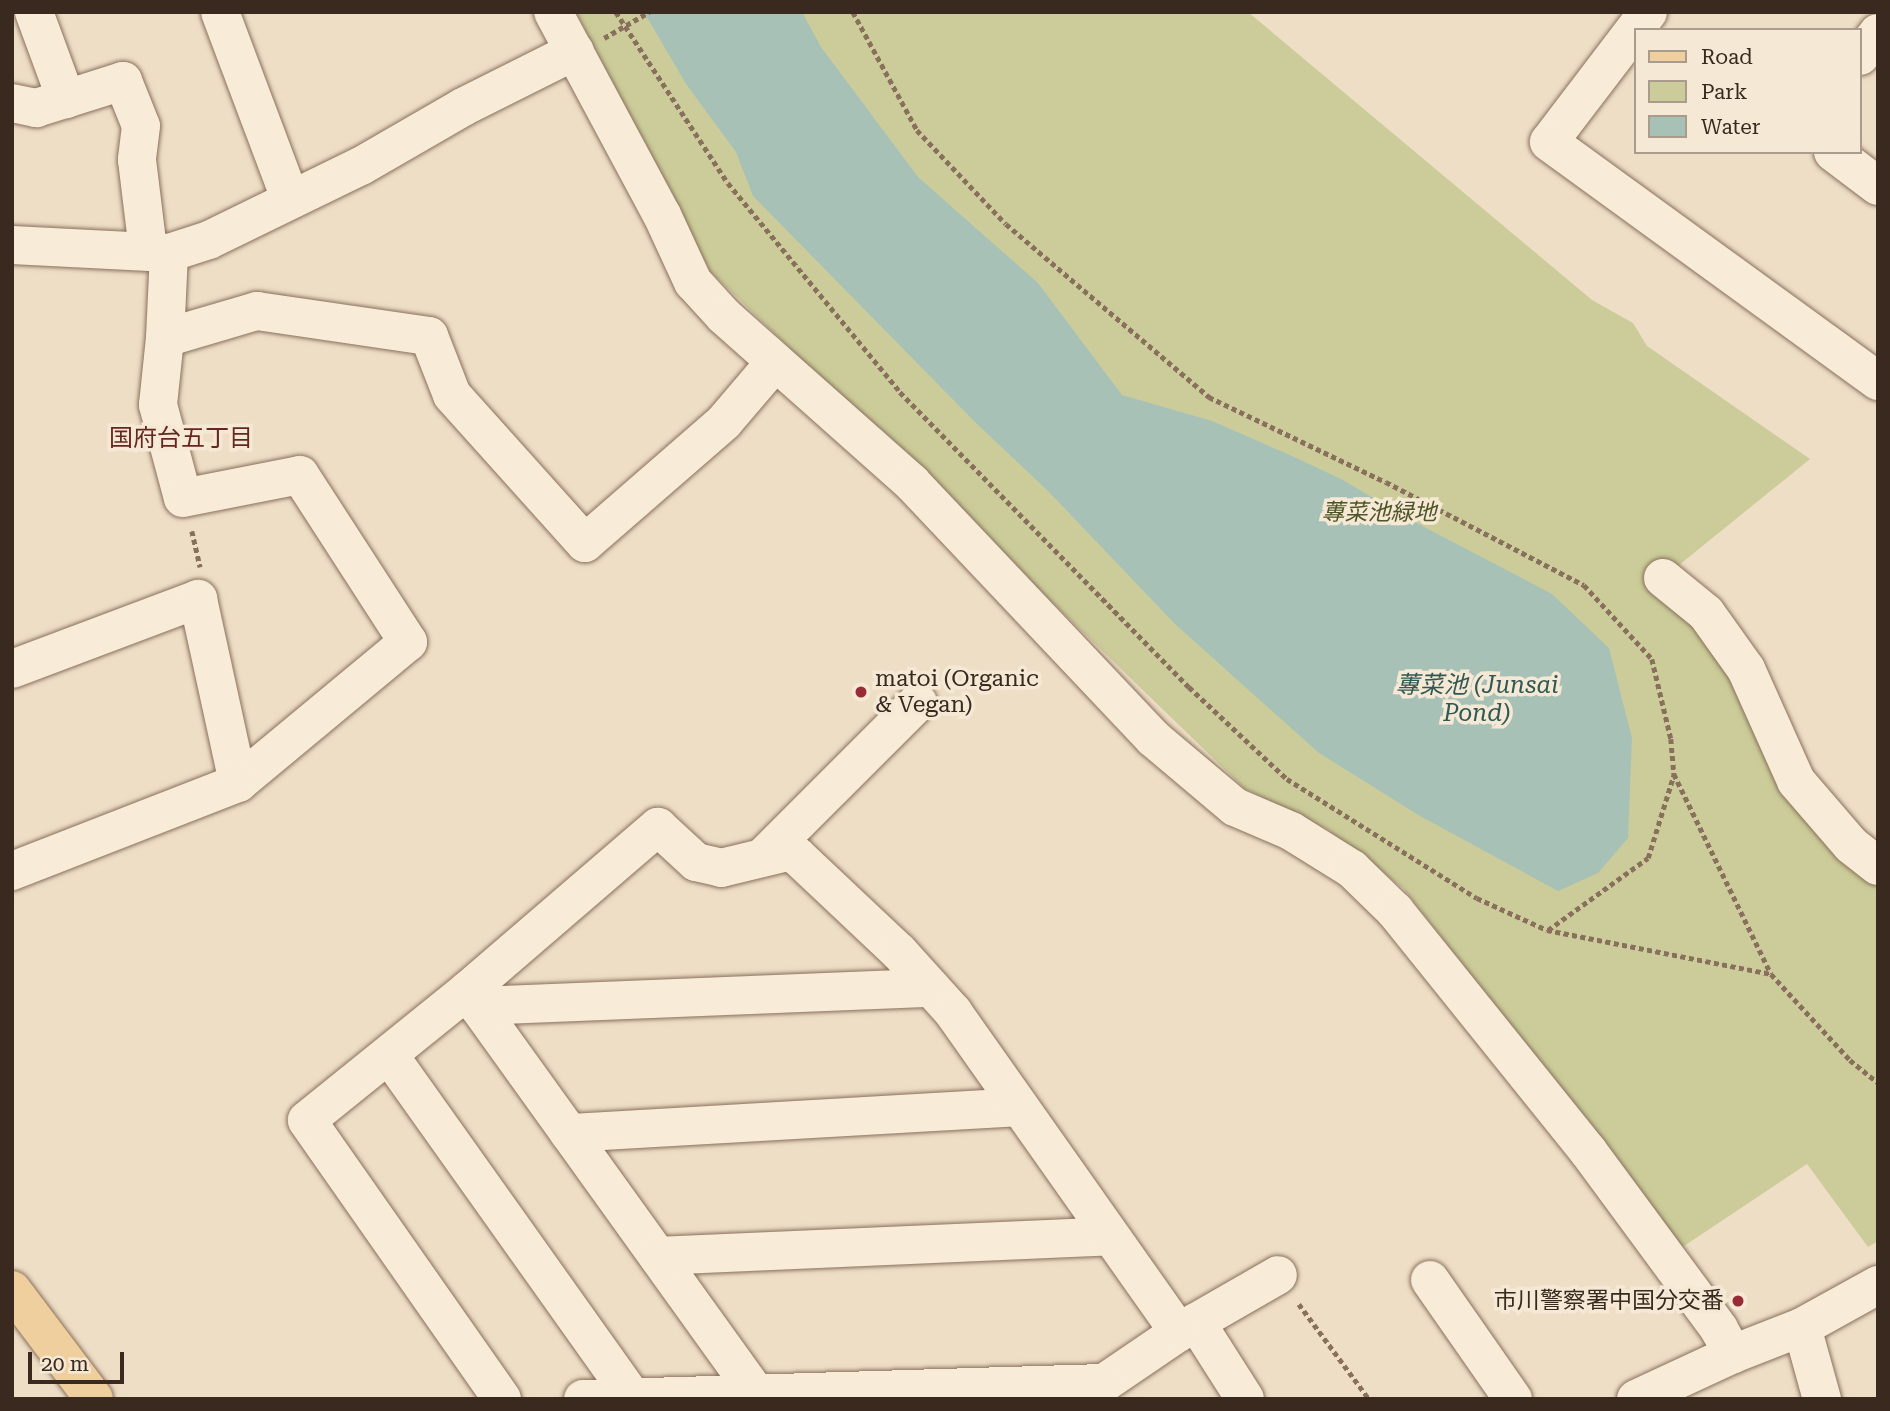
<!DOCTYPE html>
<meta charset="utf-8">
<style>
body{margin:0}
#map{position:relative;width:1890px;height:1411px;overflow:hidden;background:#eedec6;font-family:"Roboto Serif","Noto Sans JP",serif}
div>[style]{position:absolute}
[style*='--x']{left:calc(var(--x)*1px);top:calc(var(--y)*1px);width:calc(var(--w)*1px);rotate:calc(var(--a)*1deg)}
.green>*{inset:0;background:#cbcc99}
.water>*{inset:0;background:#a7c1b7}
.path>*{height:4.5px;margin-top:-2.25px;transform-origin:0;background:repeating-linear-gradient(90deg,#89705c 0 5px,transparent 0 8.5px)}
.roads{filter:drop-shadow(0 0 2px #89705c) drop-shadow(0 0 2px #89705c)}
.minor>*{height:38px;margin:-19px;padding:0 19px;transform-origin:19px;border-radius:19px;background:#f8ecd9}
.major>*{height:38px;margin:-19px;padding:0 19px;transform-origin:19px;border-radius:19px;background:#f0cf9e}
.dots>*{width:19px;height:19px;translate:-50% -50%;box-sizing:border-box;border:4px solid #f5e9d5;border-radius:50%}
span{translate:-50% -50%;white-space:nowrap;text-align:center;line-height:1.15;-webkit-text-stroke:7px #f5e9d5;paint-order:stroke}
.park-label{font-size:23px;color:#4e5526;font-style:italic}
.poi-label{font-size:23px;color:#39291f}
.left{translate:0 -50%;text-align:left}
.right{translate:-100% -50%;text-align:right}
.neighbourhood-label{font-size:24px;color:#65271f}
.water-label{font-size:24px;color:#2f5952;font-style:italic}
.frame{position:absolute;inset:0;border:14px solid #39291f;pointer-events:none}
.legend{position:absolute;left:1634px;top:28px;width:228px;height:126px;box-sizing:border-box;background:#f5e9d5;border:2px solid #aa9c8c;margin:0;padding:9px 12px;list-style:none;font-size:21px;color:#39291f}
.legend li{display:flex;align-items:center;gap:14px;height:35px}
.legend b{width:35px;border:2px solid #aa9c8c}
.scale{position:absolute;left:28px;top:1352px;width:96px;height:32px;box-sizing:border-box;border:4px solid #39291f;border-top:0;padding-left:9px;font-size:21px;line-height:24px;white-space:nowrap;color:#39291f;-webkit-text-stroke:5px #f5e9d5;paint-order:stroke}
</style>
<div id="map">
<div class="green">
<div style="clip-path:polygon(576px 12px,1248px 12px,1592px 300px,1633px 323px,1647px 346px,1810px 459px,1663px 578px,1706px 613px,1796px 781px,1878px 850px,1878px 1241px,1868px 1247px,1807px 1164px,1678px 1250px,1594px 1132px,1403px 888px,1327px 829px,1244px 788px,710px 271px)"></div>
</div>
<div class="water">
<div style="clip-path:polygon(644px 12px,802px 12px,821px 47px,918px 177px,1038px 283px,1122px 395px,1212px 421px,1292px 456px,1343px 480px,1407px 518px,1552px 594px,1609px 648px,1632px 738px,1628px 838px,1598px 873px,1558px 891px,1420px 816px,1319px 753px,1175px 624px,1048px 491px,975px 422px,753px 196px,736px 152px,686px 84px)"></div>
</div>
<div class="path">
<div style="--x:616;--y:12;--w:204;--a:56.8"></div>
<div style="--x:728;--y:183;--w:271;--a:50.5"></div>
<div style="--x:900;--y:392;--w:413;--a:45.6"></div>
<div style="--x:1189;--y:687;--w:134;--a:43.2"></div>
<div style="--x:1287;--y:779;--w:224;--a:32.1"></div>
<div style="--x:1477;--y:898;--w:77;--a:24.6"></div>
<div style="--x:1547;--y:930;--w:228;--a:11.1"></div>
<div style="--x:853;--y:12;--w:134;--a:61.5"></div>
<div style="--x:917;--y:130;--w:129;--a:46.6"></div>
<div style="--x:1006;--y:224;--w:267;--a:40.4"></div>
<div style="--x:1209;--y:397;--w:196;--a:25.7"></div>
<div style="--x:1386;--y:482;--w:223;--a:27.5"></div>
<div style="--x:1584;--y:585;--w:100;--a:47.4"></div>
<div style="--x:1652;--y:659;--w:82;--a:76.6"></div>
<div style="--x:1671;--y:739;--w:35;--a:85"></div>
<div style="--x:1674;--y:774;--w:222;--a:64.1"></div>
<div style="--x:1771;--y:974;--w:117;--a:47.4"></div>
<div style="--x:1850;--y:1060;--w:36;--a:39"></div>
<div style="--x:604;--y:38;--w:52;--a:-30"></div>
<div style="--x:192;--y:531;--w:37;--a:77"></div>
<div style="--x:1548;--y:930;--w:123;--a:-35.8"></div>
<div style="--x:1648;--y:858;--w:88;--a:-72.8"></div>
<div style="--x:1299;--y:1304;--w:118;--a:53.6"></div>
</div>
<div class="roads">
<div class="minor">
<div style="--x:34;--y:12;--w:93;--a:69.8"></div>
<div style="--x:66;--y:99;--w:60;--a:-17.5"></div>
<div style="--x:123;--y:81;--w:48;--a:68.2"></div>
<div style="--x:141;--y:126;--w:34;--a:97"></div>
<div style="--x:137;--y:160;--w:91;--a:83"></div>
<div style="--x:220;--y:12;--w:199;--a:69.4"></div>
<div style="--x:553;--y:12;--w:230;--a:61.8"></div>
<div style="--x:662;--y:215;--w:74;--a:65.2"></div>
<div style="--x:693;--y:282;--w:46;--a:47.6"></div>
<div style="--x:724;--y:316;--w:251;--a:41.6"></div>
<div style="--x:912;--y:483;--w:351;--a:46.6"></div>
<div style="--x:1153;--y:738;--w:107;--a:40.1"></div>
<div style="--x:1235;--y:807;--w:61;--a:23.2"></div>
<div style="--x:1291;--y:831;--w:72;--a:31.9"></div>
<div style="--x:1352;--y:869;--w:60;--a:44.3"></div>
<div style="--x:1395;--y:911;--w:308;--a:51.2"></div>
<div style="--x:1588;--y:1151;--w:221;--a:53.6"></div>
<div style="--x:1719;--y:1329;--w:29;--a:61"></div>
<div style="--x:1648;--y:12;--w:163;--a:127.3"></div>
<div style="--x:1549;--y:142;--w:407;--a:36"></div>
<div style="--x:1860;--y:56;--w:29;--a:-52"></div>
<div style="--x:12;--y:103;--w:25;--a:12"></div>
<div style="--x:36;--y:108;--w:31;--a:-17"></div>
<div style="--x:1833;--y:152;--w:56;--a:37.1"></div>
<div style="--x:12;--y:245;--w:157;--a:2.9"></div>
<div style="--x:169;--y:253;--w:42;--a:-18"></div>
<div style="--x:209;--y:240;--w:169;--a:-26"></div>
<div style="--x:361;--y:166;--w:118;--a:-30"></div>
<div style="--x:463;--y:107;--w:125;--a:-26.6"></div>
<div style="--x:169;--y:253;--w:85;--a:92.7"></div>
<div style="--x:165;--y:338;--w:96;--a:-16.4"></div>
<div style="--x:257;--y:311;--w:174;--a:8.3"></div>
<div style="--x:429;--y:336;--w:63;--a:68.7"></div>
<div style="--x:452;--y:395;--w:199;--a:48.1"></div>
<div style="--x:585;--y:543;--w:184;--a:-41"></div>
<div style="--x:724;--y:422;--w:79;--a:-49.6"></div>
<div style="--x:165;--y:338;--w:67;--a:96"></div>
<div style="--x:158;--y:405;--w:96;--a:75"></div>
<div style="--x:183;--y:498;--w:119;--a:-11.1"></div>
<div style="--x:300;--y:475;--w:199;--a:57.1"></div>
<div style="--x:408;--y:642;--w:221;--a:140.3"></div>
<div style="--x:1663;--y:578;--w:55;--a:39.1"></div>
<div style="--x:1706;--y:613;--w:69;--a:54.5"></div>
<div style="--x:1746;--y:669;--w:123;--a:65.9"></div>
<div style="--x:1796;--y:781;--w:84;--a:49.3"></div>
<div style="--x:1851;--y:845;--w:34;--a:38"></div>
<div style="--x:12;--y:669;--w:199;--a:-20.6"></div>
<div style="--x:198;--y:599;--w:188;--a:77.7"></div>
<div style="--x:238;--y:783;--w:243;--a:158.7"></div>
<div style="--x:763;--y:857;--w:219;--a:-45"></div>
<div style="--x:467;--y:991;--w:496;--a:54.3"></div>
<div style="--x:478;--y:1006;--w:453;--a:-2.3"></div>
<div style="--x:389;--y:1055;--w:420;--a:54.6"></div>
<div style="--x:569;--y:1133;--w:451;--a:-3.3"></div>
<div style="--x:658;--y:1256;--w:452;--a:-2.5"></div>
<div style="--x:1430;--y:1280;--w:145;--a:55.1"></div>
<div style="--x:1196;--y:1322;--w:91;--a:57.5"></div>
<div style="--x:1802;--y:1327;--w:75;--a:74.5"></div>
<div style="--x:1082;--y:1398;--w:117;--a:-34.2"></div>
<div style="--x:1179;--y:1332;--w:114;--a:-29.9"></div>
<div style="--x:502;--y:1399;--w:340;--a:-125"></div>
<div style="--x:307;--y:1120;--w:206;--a:-38.9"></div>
<div style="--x:467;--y:991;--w:252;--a:-40.7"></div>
<div style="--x:658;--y:827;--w:52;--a:42.6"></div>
<div style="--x:696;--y:862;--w:26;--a:13"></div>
<div style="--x:721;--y:868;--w:68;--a:-13.6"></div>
<div style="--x:787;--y:852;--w:11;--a:22"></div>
<div style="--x:797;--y:856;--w:140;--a:43.3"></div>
<div style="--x:899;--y:952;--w:81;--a:48"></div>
<div style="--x:953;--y:1012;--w:392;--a:54.8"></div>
<div style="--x:583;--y:1399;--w:521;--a:-1.76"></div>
<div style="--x:1636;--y:1399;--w:107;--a:-24.9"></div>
<div style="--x:1733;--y:1354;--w:74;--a:-21.4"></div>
<div style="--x:1802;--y:1327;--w:87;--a:-28.9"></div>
</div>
<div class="major">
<div style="--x:12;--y:1290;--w:136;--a:53"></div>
</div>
</div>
<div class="dots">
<div style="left:861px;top:692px;background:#972c37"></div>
<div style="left:1738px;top:1301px;background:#972c37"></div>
</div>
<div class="park-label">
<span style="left:1379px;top:513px">蓴菜池緑地</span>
</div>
<div class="poi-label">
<span class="left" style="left:875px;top:692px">matoi (Organic<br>&amp; Vegan)</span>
<span class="right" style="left:1724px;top:1301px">市川警察署中国分交番</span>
</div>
<div class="neighbourhood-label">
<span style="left:181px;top:439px">国府台五丁目</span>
</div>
<div class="water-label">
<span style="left:1477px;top:700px">蓴菜池 (Junsai<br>Pond)</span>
</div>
<div class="frame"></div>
<ul class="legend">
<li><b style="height:9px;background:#f0cf9e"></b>Road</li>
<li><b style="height:19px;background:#cbcc99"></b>Park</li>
<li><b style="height:19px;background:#a7c1b7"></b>Water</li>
</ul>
<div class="scale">20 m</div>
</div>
